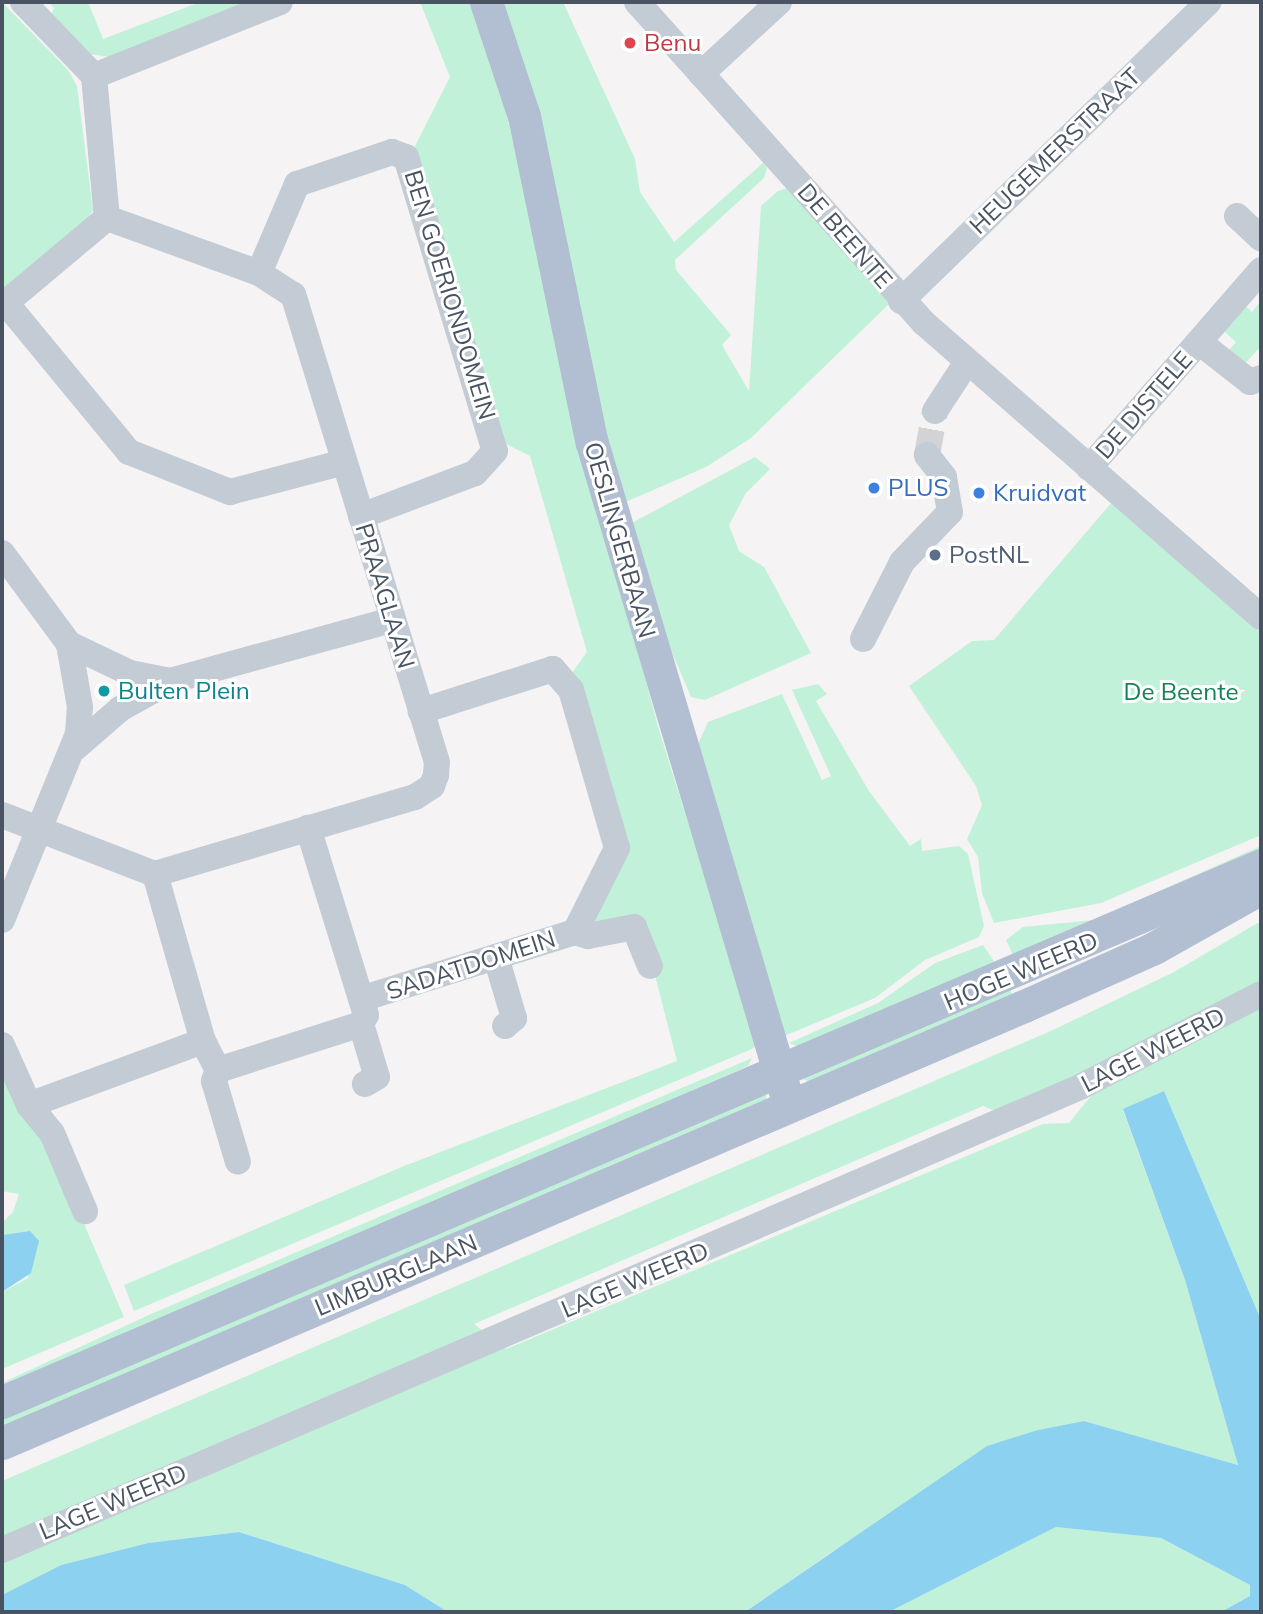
<!DOCTYPE html>
<style>
body{margin:0}
#map{position:relative;width:1263px;height:1614px;overflow:hidden;background:#f5f3f3;font-family:Mulish,sans-serif}
div>[style]{position:absolute}
[style*='--x']{left:calc(var(--x)*1px);top:calc(var(--y)*1px);width:calc(var(--w)*1px);rotate:calc(var(--a)*1deg)}
.green>*{inset:0;background:#c1f2d9}
.water>*{inset:0;background:#8dd1f0}
.minor-tunnel>*{height:26px;margin-top:-13px;transform-origin:0;background:repeating-linear-gradient(90deg,#d3d3d6 0 26px,transparent 0 39px)}
.minor>*{height:26px;margin:-13px;padding:0 13px;transform-origin:13px;border-radius:13px;background:#c3cbd4}
.major>*{height:33px;margin:-16.5px;padding:0 16.5px;transform-origin:16.5px;border-radius:16.5px;background:#b2bfd2}
.dots>*{width:19px;height:19px;translate:-50% -50%;box-sizing:border-box;border:4px solid #fff;border-radius:50%}
span{translate:-50% -50%;white-space:nowrap;text-align:center;line-height:1.15;-webkit-text-stroke:6px #fff;paint-order:stroke}
.health-label{font-size:24px;color:#be3a42}
.left{translate:0 -50%;text-align:left}
.street-label{font-size:24px;color:#495361}
.shop-label{font-size:24px;color:#366cbe}
.service-label{font-size:24px;color:#4e5e75}
.culture-label{font-size:24px;color:#0d838f}
.park-label{font-size:24px;color:#148256}
.frame{position:absolute;inset:0;border:4px solid #495361;pointer-events:none}
</style>
<div id="map">
<div class="green">
<div style="clip-path:polygon(2px 2px,68px 70px,77px 86px,93px 210px,83px 225px,2px 290px)"></div>
<div style="clip-path:polygon(48px 2px,88px 2px,103px 39px,200px 2px,254px 2px,109px 57px,89px 54px,50px 18px,54px 8px)"></div>
<div style="clip-path:polygon(420px 2px,472px 2px,486px 26px,594px 488px,659px 730px,756px 1041px,754px 1048px,134px 1311px,124px 1285px,404px 1166px,677px 1061px,640px 917px,590px 923px,612px 877px,569px 677px,587px 652px,530px 456px,498px 440px,410px 156px,450px 77px)"></div>
<div style="clip-path:polygon(504px 2px,563px 2px,635px 159px,640px 192px,674px 242px,764px 162px,767px 168px,764px 178px,675px 260px,676px 270px,731px 335px,722px 345px,749px 391px,761px 206px,778px 191px,788px 188px,890px 303px,751px 438px,706px 467px,621px 504px)"></div>
<div style="clip-path:polygon(1261px 301px,1261px 346px,1242px 367px,1226px 353px,1236px 342px,1219px 327px,1241px 302px,1252px 312px)"></div>
<div style="clip-path:polygon(755px 457px,770px 469px,746px 493px,729px 525px,739px 551px,764px 567px,811px 653px,705px 700px,691px 697px,646px 592px,628px 525px)"></div>
<div style="clip-path:polygon(1112px 502px,1261px 633px,1261px 835px,1101px 903px,994px 923px,982px 893px,978px 857px,967px 839px,982px 805px,976px 786px,909px 686px,972px 641px,994px 640px)"></div>
<div style="clip-path:polygon(818px 684px,827px 694px,816px 701px,869px 791px,910px 846px,921px 839px,922px 851px,959px 846px,968px 854px,984px 926px,979px 937px,925px 960px,875px 998px,782px 1037px,697px 746px,708px 722px,782px 694px,822px 780px,831px 776px,792px 690px)"></div>
<div style="clip-path:polygon(1261px 846px,1261px 857px,1018px 966px,1006px 940px,1023px 927px,1094px 920px)"></div>
<div style="clip-path:polygon(evenodd,1261px 921px,1261px 1320px,1164px 1091px,1123px 1110px,1185px 1280px,1238px 1465px,1084px 1421px,1038px 1430px,830px 1553px,745px 1612px,448px 1612px,405px 1585px,239px 1532px,148px 1543px,61px 1565px,2px 1595px,2px 1481px,1053px 1030px,1174px 972px,1261px 921px,1094px 1092px,1069px 1123px,1043px 1124px,506px 1349px,474px 1324px,983px 1106px,1002px 1114px,1094px 1092px)"></div>
<div style="clip-path:polygon(983px 945px,1002px 973px,804px 1049px,789px 1043px,878px 1003px,935px 963px)"></div>
<div style="clip-path:polygon(1008px 984px,1016px 1004px,816px 1084px,797px 1077px)"></div>
<div style="clip-path:polygon(752px 1058px,748px 1066px,2px 1392px,2px 1383px,151px 1314px)"></div>
<div style="clip-path:polygon(2px 1062px,48px 1140px,124px 1317px,2px 1369px,2px 1292px,28px 1278px,30px 1231px,2px 1235px,2px 1223px,13px 1212px,19px 1194px,2px 1191px)"></div>
<div style="clip-path:polygon(766px 1085px,766px 1100px,2px 1437px,2px 1412px)"></div>
<div style="clip-path:polygon(1056px 1527px,1161px 1538px,1250px 1585px,1250px 1596px,1221px 1612px,889px 1612px)"></div>
</div>
<div class="water">
<div style="clip-path:polygon(1164px 1091px,1261px 1320px,1261px 1612px,1221px 1612px,1250px 1596px,1250px 1585px,1161px 1538px,1056px 1527px,889px 1612px,745px 1612px,987px 1446px,1038px 1430px,1084px 1421px,1238px 1465px,1185px 1280px,1123px 1109px)"></div>
<div style="clip-path:polygon(30px 1231px,39px 1241px,31px 1273px,2px 1292px,2px 1235px)"></div>
<div style="clip-path:polygon(239px 1532px,405px 1585px,448px 1612px,2px 1612px,2px 1595px,61px 1565px,148px 1543px)"></div>
</div>
<div class="minor-tunnel">
<div style="--x:927;--y:455;--w:45;--a:-79.7"></div>
</div>
<div class="minor">
<div style="--x:23;--y:2;--w:103;--a:46.2"></div>
<div style="--x:94;--y:76;--w:143;--a:84.8"></div>
<div style="--x:637;--y:2;--w:431;--a:48.2"></div>
<div style="--x:924;--y:323;--w:447;--a:41.1"></div>
<div style="--x:701;--y:74;--w:106;--a:-42.7"></div>
<div style="--x:94;--y:76;--w:200;--a:-21.7"></div>
<div style="--x:1237;--y:216;--w:33;--a:43"></div>
<div style="--x:259;--y:273;--w:97;--a:-66.9"></div>
<div style="--x:297;--y:184;--w:100;--a:-18.6"></div>
<div style="--x:392;--y:152;--w:15;--a:20"></div>
<div style="--x:406;--y:157;--w:307;--a:73.2"></div>
<div style="--x:495;--y:451;--w:30;--a:132"></div>
<div style="--x:475;--y:473;--w:122;--a:159.3"></div>
<div style="--x:901;--y:301;--w:429;--a:-44.2"></div>
<div style="--x:6;--y:303;--w:193;--a:50.5"></div>
<div style="--x:129;--y:452;--w:109;--a:21.6"></div>
<div style="--x:230;--y:492;--w:118;--a:-14.7"></div>
<div style="--x:2;--y:306;--w:137;--a:-40"></div>
<div style="--x:1199;--y:342;--w:65;--a:38.1"></div>
<div style="--x:1250;--y:382;--w:12;--a:-20"></div>
<div style="--x:935;--y:411;--w:59;--a:-56.9"></div>
<div style="--x:1089;--y:468;--w:262;--a:-49"></div>
<div style="--x:2;--y:553;--w:113;--a:53.6"></div>
<div style="--x:69;--y:644;--w:68;--a:25.4"></div>
<div style="--x:130;--y:673;--w:41;--a:11.3"></div>
<div style="--x:863;--y:639;--w:86;--a:-63.1"></div>
<div style="--x:902;--y:562;--w:69;--a:-46.2"></div>
<div style="--x:950;--y:512;--w:36;--a:-100"></div>
<div style="--x:944;--y:477;--w:28;--a:-128"></div>
<div style="--x:74;--y:749;--w:61;--a:-41"></div>
<div style="--x:120;--y:709;--w:57;--a:-29.2"></div>
<div style="--x:170;--y:681;--w:230;--a:-15.4"></div>
<div style="--x:2;--y:815;--w:164;--a:21.1"></div>
<div style="--x:155;--y:874;--w:271;--a:-16.5"></div>
<div style="--x:415;--y:797;--w:20;--a:-33"></div>
<div style="--x:432;--y:786;--w:12;--a:-70"></div>
<div style="--x:436;--y:775;--w:13;--a:-86"></div>
<div style="--x:437;--y:762;--w:489;--a:-107.1"></div>
<div style="--x:293;--y:295;--w:40;--a:-147.1"></div>
<div style="--x:259;--y:273;--w:162;--a:-160.1"></div>
<div style="--x:155;--y:874;--w:174;--a:74"></div>
<div style="--x:203;--y:1041;--w:33;--a:63"></div>
<div style="--x:218;--y:1070;--w:150;--a:-17.8"></div>
<div style="--x:361;--y:1024;--w:10;--a:-61"></div>
<div style="--x:366;--y:1015;--w:196;--a:-107.2"></div>
<div style="--x:2;--y:920;--w:201;--a:-67.8"></div>
<div style="--x:78;--y:734;--w:27;--a:-86"></div>
<div style="--x:80;--y:707;--w:64;--a:-99.9"></div>
<div style="--x:575;--y:932;--w:14;--a:17"></div>
<div style="--x:588;--y:936;--w:47;--a:-11.1"></div>
<div style="--x:634;--y:927;--w:42;--a:67.7"></div>
<div style="--x:496;--y:957;--w:64;--a:73.6"></div>
<div style="--x:514;--y:1018;--w:12;--a:138"></div>
<div style="--x:361;--y:999;--w:224;--a:-17.4"></div>
<div style="--x:575;--y:932;--w:94;--a:-63.4"></div>
<div style="--x:617;--y:848;--w:165;--a:-106.2"></div>
<div style="--x:571;--y:690;--w:28;--a:-131"></div>
<div style="--x:553;--y:669;--w:139;--a:162.3"></div>
<div style="--x:361;--y:1024;--w:55;--a:73.2"></div>
<div style="--x:377;--y:1077;--w:14;--a:150"></div>
<div style="--x:2;--y:1045;--w:66;--a:65.8"></div>
<div style="--x:29;--y:1105;--w:185;--a:-20.2"></div>
<div style="--x:218;--y:1070;--w:12;--a:110"></div>
<div style="--x:214;--y:1081;--w:84;--a:73.5"></div>
<div style="--x:29;--y:1105;--w:36;--a:51"></div>
<div style="--x:52;--y:1133;--w:85;--a:67.1"></div>
<div style="--x:2;--y:1550;--w:1173;--a:-23.24"></div>
<div style="--x:1080;--y:1087;--w:203;--a:-27.2"></div>
</div>
<div class="major">
<div style="--x:486;--y:2;--w:120;--a:71.6"></div>
<div style="--x:524;--y:116;--w:334;--a:78.3"></div>
<div style="--x:592;--y:443;--w:680;--a:73.43"></div>
<div style="--x:2;--y:1402;--w:1369;--a:-23.1"></div>
<div style="--x:2;--y:1443;--w:1112;--a:-23.15"></div>
<div style="--x:1024;--y:1006;--w:142;--a:-24"></div>
<div style="--x:1154;--y:948;--w:123;--a:-29.3"></div>
</div>
<div class="dots">
<div style="left:630px;top:43px;background:#e0444e"></div>
<div style="left:874px;top:488px;background:#3f7fe0"></div>
<div style="left:979px;top:493px;background:#3f7fe0"></div>
<div style="left:935px;top:555px;background:#5c6f8a"></div>
<div style="left:104px;top:691px;background:#0f9aa8"></div>
</div>
<div class="health-label">
<span class="left" style="left:644px;top:43px">Benu</span>
</div>
<div class="street-label">
<span style="left:1055px;top:151px;rotate:-44deg">HEUGEMERSTRAAT</span>
<span style="left:845px;top:236px;rotate:49deg">DE BEENTE</span>
<span style="left:450px;top:295px;rotate:73deg">BEN GOERIONDOMEIN</span>
<span style="left:1144px;top:405px;rotate:-49deg">DE DISTELE</span>
<span style="left:620px;top:540px;rotate:74deg">OESLINGERBAAN</span>
<span style="left:385px;top:596px;rotate:73deg">PRAAGLAAN</span>
<span style="left:471px;top:965px;rotate:-18deg">SADATDOMEIN</span>
<span style="left:1021px;top:971px;rotate:-23deg">HOGE WEERD</span>
<span style="left:1153px;top:1050px;rotate:-27deg">LAGE WEERD</span>
<span style="left:396px;top:1275px;rotate:-23deg">LIMBURGLAAN</span>
<span style="left:635px;top:1280px;rotate:-23deg">LAGE WEERD</span>
<span style="left:113px;top:1502px;rotate:-23deg">LAGE WEERD</span>
</div>
<div class="shop-label">
<span class="left" style="left:888px;top:488px">PLUS</span>
<span class="left" style="left:993px;top:493px">Kruidvat</span>
</div>
<div class="service-label">
<span class="left" style="left:949px;top:555px">PostNL</span>
</div>
<div class="culture-label">
<span class="left" style="left:118px;top:691px">Bulten Plein</span>
</div>
<div class="park-label">
<span style="left:1181px;top:692px">De Beente</span>
</div>
<div class="frame"></div>
</div>
